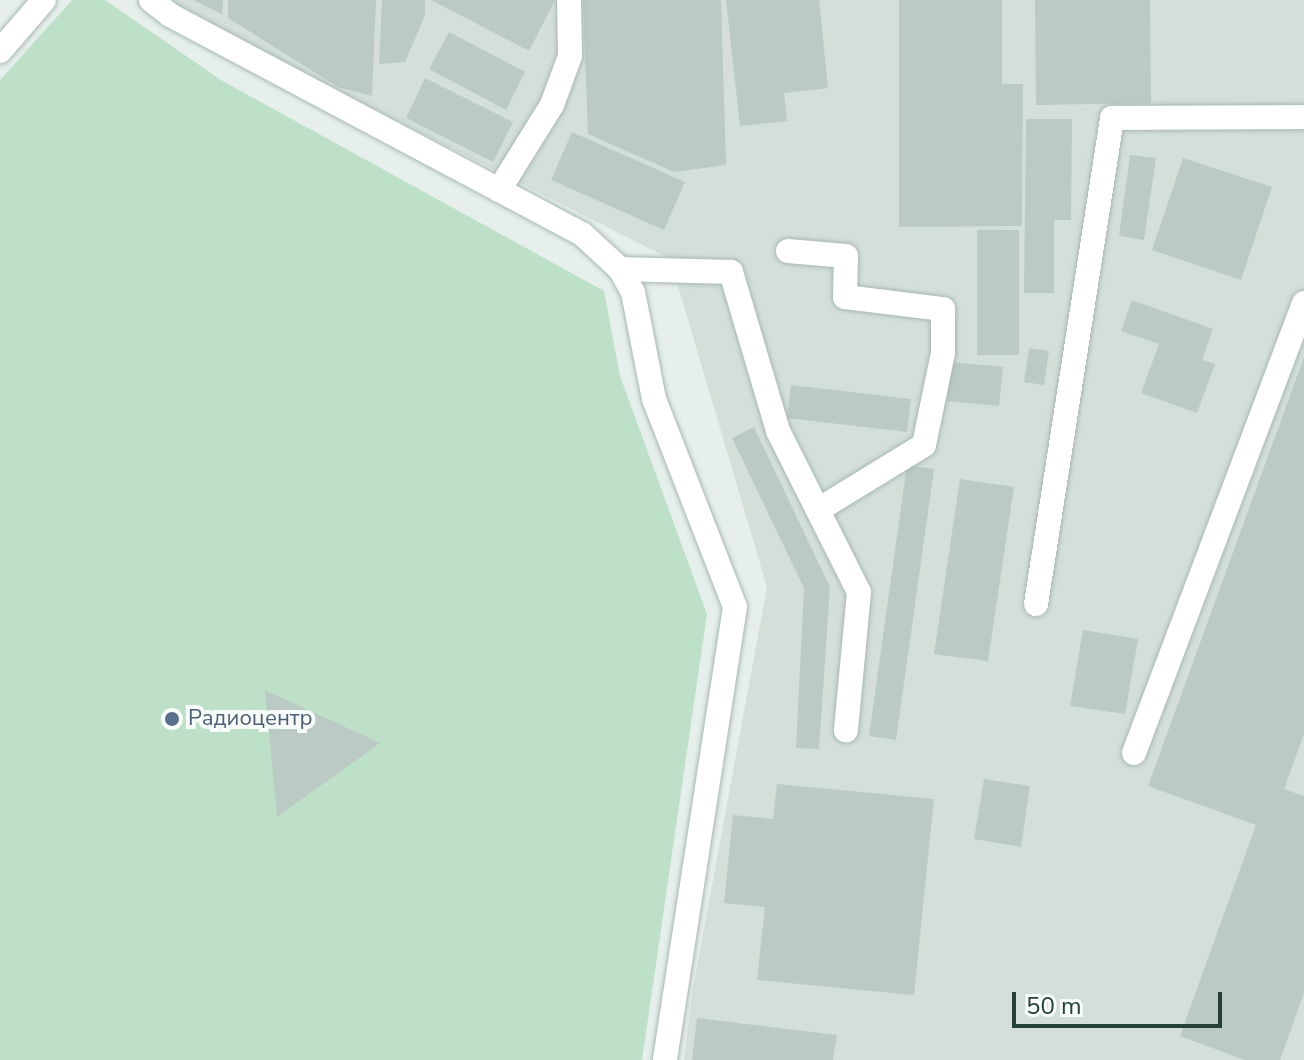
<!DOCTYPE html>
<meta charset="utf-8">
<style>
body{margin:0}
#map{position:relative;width:1304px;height:1060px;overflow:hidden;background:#e6efeb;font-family:"Nunito Sans",sans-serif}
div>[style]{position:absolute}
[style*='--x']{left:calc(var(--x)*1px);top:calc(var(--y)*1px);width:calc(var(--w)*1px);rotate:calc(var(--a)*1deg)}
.built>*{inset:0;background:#d4dfda}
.green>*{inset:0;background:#bfe0c8}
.building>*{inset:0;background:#bbcac4}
.roads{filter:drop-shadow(0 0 2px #a8b8b2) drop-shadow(0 0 2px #a8b8b2)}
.minor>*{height:24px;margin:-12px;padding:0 12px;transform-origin:12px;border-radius:12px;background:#fff}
.dots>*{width:22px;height:22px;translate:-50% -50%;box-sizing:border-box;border:4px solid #f7fbf9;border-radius:50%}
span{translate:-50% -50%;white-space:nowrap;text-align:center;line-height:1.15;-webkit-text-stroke:8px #f7fbf9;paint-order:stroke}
.service-label{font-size:22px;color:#4e5e75}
.left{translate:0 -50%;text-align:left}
.scale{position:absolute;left:1012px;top:992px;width:210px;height:36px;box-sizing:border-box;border:4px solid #24423a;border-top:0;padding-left:10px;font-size:24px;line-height:28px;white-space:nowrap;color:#24423a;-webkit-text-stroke:6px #f7fbf9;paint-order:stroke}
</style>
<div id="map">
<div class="built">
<div style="clip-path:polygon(171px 0,1304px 0,1304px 1060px,684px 1060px,692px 994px,767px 587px,670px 259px,212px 27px)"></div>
</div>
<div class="green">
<div style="clip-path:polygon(72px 0,105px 0,221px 80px,604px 291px,620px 376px,707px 614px,642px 1060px,0 1060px,0 80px)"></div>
</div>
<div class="building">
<div style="clip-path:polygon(193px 0,223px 0,222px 14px)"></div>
<div style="clip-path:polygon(228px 0,376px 0,372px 96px,338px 87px,228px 18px)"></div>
<div style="clip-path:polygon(382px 0,425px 0,425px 15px,405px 62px,379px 64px)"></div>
<div style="clip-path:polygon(431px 0,555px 0,529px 51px)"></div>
<div style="clip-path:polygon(583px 0,721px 0,726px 165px,674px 172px,588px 134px)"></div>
<div style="clip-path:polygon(726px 0,819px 0,828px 88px,784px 93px,787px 121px,740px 126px)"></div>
<div style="clip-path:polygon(899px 0,1002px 0,1002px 84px,1023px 84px,1022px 226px,899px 227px)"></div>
<div style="clip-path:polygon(1035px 0,1150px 0,1151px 103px,1036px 105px)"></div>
<div style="clip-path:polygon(449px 32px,525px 72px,506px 110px,429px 69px)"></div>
<div style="clip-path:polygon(425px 78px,513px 122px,493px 162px,406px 118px)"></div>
<div style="clip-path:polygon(1026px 119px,1072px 119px,1071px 220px,1054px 220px,1054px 293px,1024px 293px)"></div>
<div style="clip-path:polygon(572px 132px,685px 182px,664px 230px,551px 180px)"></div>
<div style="clip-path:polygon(1130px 155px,1156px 158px,1144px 240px,1119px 236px)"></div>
<div style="clip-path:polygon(1183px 158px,1272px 187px,1241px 280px,1152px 250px)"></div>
<div style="clip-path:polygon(977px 230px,1019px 230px,1019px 355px,977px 355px)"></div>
<div style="clip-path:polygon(1132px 300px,1213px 329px,1202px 360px,1215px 364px,1197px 413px,1141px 393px,1159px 344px,1121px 331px)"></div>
<div style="clip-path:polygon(1029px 348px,1049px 351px,1044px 385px,1024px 382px)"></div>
<div style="clip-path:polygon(1304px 357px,1304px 734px,1284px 789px,1304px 796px,1304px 993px,1280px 1060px,1245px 1060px,1180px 1036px,1256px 825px,1148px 786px)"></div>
<div style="clip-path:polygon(952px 362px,1003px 367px,999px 406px,947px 401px)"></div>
<div style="clip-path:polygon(791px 385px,911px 399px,907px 432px,787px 418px)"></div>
<div style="clip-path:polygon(754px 427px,830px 587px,819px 749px,796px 748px,804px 588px,732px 438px)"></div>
<div style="clip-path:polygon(907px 465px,934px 469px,896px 740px,869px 736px)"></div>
<div style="clip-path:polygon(960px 479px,1014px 487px,988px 661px,934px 654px)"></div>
<div style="clip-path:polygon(1083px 630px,1138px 639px,1125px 714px,1070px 706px)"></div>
<div style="clip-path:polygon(265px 690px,380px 743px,277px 817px)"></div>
<div style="clip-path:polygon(984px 779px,1030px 786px,1021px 847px,974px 839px)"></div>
<div style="clip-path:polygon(777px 784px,934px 799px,914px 995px,757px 980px,765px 907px,724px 903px,733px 815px,773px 819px)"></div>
<div style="clip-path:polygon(697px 1018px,837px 1035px,833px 1060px,692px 1060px)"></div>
</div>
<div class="roads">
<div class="minor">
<div style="--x:151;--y:0;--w:24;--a:38"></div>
<div style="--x:170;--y:15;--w:467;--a:28"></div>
<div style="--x:582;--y:234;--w:52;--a:42.6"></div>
<div style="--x:620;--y:269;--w:26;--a:61"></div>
<div style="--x:633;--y:292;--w:109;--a:78.9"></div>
<div style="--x:654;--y:399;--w:223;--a:68.7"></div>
<div style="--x:735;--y:607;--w:458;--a:98.8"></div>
<div style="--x:0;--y:51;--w:67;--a:-49.2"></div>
<div style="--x:499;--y:190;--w:100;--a:-58.1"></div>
<div style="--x:552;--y:105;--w:52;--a:-69.8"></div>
<div style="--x:570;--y:56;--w:56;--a:-91"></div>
<div style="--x:788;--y:251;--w:58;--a:4.9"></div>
<div style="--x:846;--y:256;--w:41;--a:91.4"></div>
<div style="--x:845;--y:297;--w:99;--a:7"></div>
<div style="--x:943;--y:309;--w:44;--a:90"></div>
<div style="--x:943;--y:353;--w:94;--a:101.7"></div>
<div style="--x:924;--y:445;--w:124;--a:148.5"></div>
<div style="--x:620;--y:269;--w:111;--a:1.5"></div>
<div style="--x:731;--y:272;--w:166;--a:73.5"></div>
<div style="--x:778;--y:431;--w:180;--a:63.3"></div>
<div style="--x:859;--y:592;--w:139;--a:95.4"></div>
<div style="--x:1036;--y:604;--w:492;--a:-81.1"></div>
<div style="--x:1112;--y:118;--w:192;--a:-0.3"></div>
<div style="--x:1134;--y:753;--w:481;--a:-69.3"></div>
</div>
</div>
<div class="dots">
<div style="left:172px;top:719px;background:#5c6f8a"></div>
</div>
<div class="service-label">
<span class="left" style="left:188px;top:719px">Радиоцентр</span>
</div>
<div class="scale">50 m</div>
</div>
